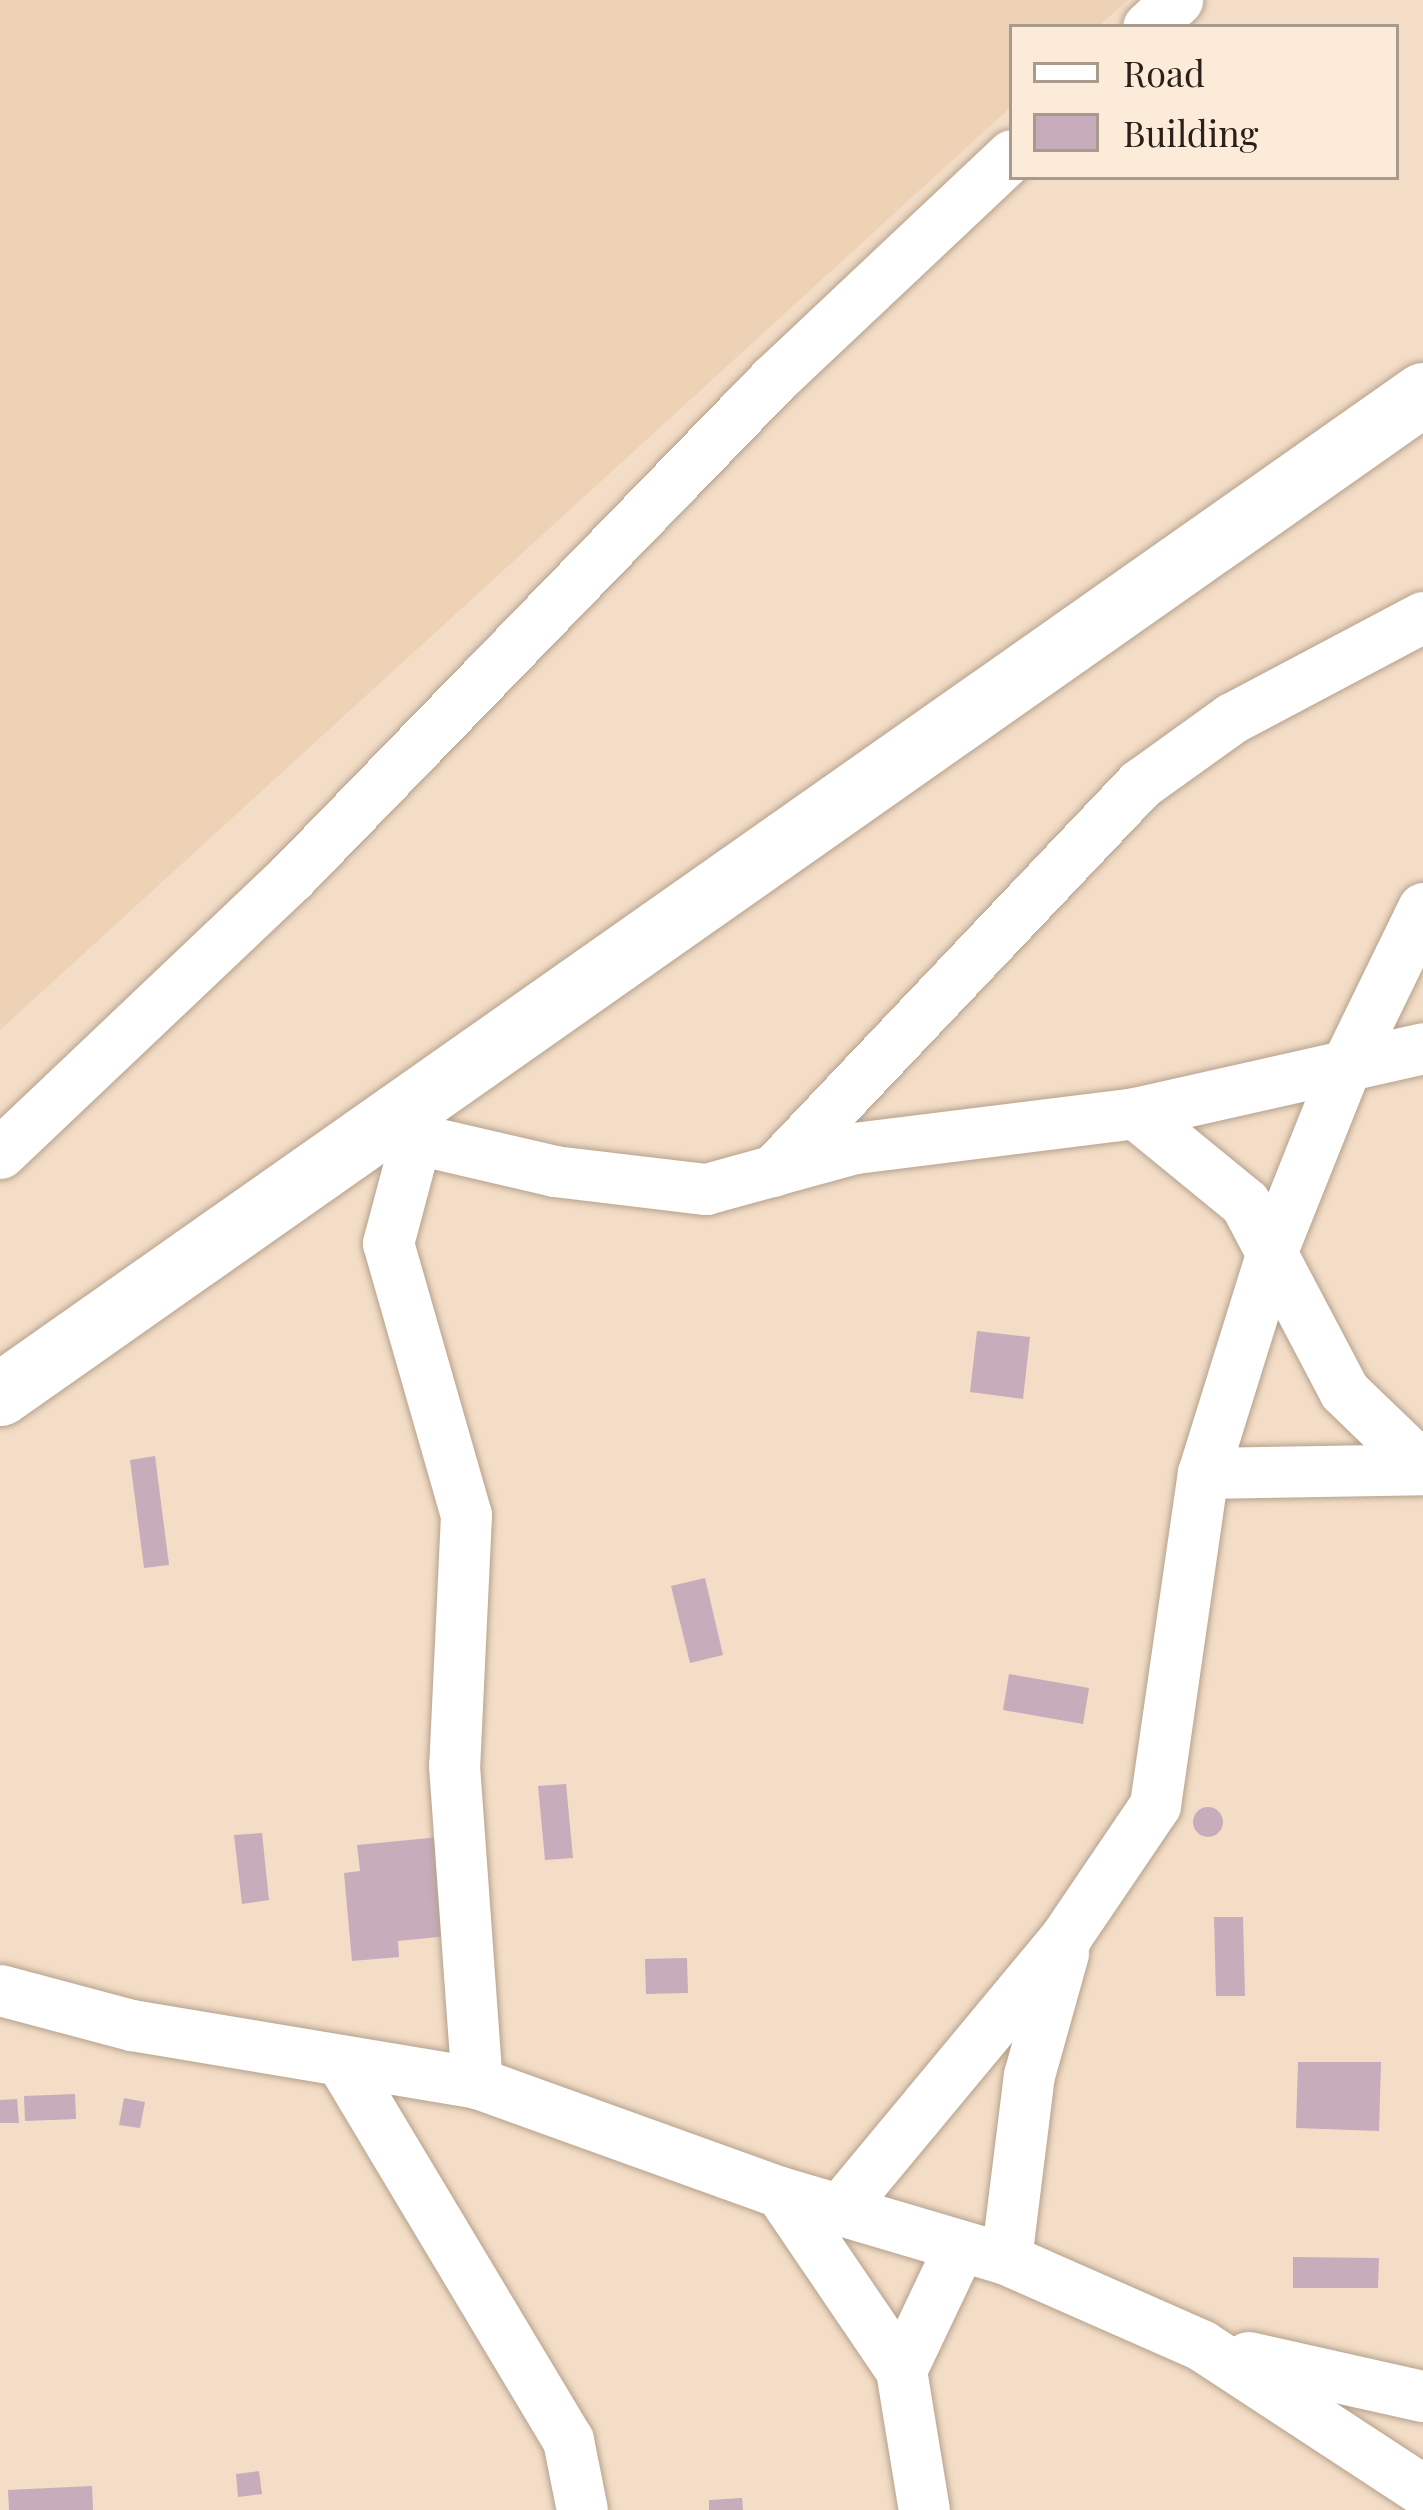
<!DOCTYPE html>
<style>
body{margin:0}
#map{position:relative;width:1423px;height:2510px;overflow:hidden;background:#f3ddc7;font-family:"Playfair Display",serif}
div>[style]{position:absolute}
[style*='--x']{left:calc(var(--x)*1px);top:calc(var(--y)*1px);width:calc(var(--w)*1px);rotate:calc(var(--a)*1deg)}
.built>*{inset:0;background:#eed2b6}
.building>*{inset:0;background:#c7acbc}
.round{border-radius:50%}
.roads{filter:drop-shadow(0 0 3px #b6a18c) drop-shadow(0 0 3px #b6a18c)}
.minor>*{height:51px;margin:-25.5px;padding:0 25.5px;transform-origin:25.5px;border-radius:25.5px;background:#fff}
.tertiary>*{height:63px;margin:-31.5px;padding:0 31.5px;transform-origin:31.5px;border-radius:31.5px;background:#fff}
span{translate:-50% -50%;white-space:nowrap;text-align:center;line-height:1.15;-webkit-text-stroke:9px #fdebd9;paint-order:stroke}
.legend{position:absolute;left:1009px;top:24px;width:390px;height:156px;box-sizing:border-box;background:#fdebd9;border:3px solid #a89a8c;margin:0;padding:15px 21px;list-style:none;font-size:36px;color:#292119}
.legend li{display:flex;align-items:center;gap:24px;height:60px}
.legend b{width:60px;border:3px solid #a89a8c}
</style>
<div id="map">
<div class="built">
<div style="clip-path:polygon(0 0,1128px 0,1098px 27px,1012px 27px,1012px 106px,0 1030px)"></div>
</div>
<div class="building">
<div style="clip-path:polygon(977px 1331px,1030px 1337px,1023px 1399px,970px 1392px)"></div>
<div style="clip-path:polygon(155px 1456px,169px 1565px,144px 1568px,130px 1460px)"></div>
<div style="clip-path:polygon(705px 1578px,723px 1655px,690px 1663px,671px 1586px)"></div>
<div style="clip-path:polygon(1009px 1674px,1089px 1688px,1083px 1724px,1003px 1710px)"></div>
<div style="clip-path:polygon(566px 1784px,573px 1858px,545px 1860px,538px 1786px)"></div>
<div class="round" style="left:1193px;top:1807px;width:30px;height:30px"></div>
<div style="clip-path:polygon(262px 1833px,269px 1900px,242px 1904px,234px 1835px)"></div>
<div style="clip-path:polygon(440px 1837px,449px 1936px,398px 1941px,399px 1957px,352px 1961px,344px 1873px,360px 1871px,357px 1845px)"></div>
<div style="clip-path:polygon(1214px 1917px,1243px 1917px,1245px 1996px,1216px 1996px)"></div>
<div style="clip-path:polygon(687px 1958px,688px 1993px,646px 1994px,645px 1959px)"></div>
<div style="clip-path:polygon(1298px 2062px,1381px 2062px,1379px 2131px,1296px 2128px)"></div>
<div style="clip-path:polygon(75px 2094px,76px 2119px,25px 2121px,24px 2096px)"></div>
<div style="clip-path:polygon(124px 2098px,145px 2102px,140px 2128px,119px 2125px)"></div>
<div style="clip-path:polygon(17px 2099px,19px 2123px,0 2123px,0 2100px)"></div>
<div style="clip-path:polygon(1293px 2257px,1379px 2258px,1378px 2288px,1293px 2288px)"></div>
<div style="clip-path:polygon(259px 2471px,262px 2494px,238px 2497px,236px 2474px)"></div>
<div style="clip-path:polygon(92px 2486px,93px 2510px,9px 2510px,8px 2490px)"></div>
<div style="clip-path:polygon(742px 2498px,743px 2510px,709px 2510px,709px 2500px)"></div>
</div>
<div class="roads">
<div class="minor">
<div style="--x:1148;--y:27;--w:40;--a:-43"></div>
<div style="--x:1135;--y:1113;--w:142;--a:39.3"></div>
<div style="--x:1245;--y:1203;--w:212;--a:62.2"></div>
<div style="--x:1344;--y:1391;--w:110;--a:43.9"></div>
<div style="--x:374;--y:1129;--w:185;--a:13.1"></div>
<div style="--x:554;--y:1171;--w:153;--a:6.8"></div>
<div style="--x:706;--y:1189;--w:155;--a:-15.4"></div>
<div style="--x:855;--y:1148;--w:282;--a:-7.1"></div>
<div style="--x:1135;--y:1113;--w:295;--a:-12.7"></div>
<div style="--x:416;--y:1138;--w:109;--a:104.9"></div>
<div style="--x:388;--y:1243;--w:283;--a:74"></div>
<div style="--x:466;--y:1515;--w:250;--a:92.7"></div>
<div style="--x:454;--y:1765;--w:319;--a:85.9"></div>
<div style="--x:0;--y:1153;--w:402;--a:-43.5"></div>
<div style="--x:292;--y:876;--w:691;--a:-45.88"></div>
<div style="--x:773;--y:380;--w:328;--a:-43.3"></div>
<div style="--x:773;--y:1171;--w:533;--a:-46.52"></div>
<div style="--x:1140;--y:784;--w:113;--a:-35.7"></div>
<div style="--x:1232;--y:718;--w:216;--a:-27.9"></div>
<div style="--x:1203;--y:1473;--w:220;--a:-1"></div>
<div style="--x:0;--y:1990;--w:137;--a:14.9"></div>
<div style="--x:132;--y:2025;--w:350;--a:9.5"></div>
<div style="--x:477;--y:2083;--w:322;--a:19.8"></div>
<div style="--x:780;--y:2192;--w:236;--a:16.5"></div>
<div style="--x:1006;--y:2259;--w:213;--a:23.8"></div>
<div style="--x:1201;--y:2345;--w:265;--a:33.2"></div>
<div style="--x:341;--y:2061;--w:442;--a:59.1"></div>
<div style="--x:568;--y:2440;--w:71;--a:78.7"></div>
<div style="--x:780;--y:2192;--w:215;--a:55.8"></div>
<div style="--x:901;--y:2370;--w:142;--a:80.7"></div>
<div style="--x:844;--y:2204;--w:349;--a:-50.3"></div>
<div style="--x:1067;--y:1935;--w:157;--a:-55.9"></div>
<div style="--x:1155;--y:1805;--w:335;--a:-81.8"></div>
<div style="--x:1203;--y:1473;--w:236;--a:-72.7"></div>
<div style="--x:1273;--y:1248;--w:194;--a:-68.2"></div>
<div style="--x:1345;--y:1068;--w:178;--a:-64"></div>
<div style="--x:1006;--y:2259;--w:185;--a:-82.9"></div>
<div style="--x:1029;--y:2075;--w:127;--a:-74.4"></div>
<div style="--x:1248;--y:2357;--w:179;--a:12.6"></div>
<div style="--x:901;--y:2370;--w:137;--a:-64.6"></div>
</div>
<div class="tertiary">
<div style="--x:0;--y:1394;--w:1739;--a:-35.1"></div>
</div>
</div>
<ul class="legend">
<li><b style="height:15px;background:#fff"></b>Road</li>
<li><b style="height:33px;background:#c7acbc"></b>Building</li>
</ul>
</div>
